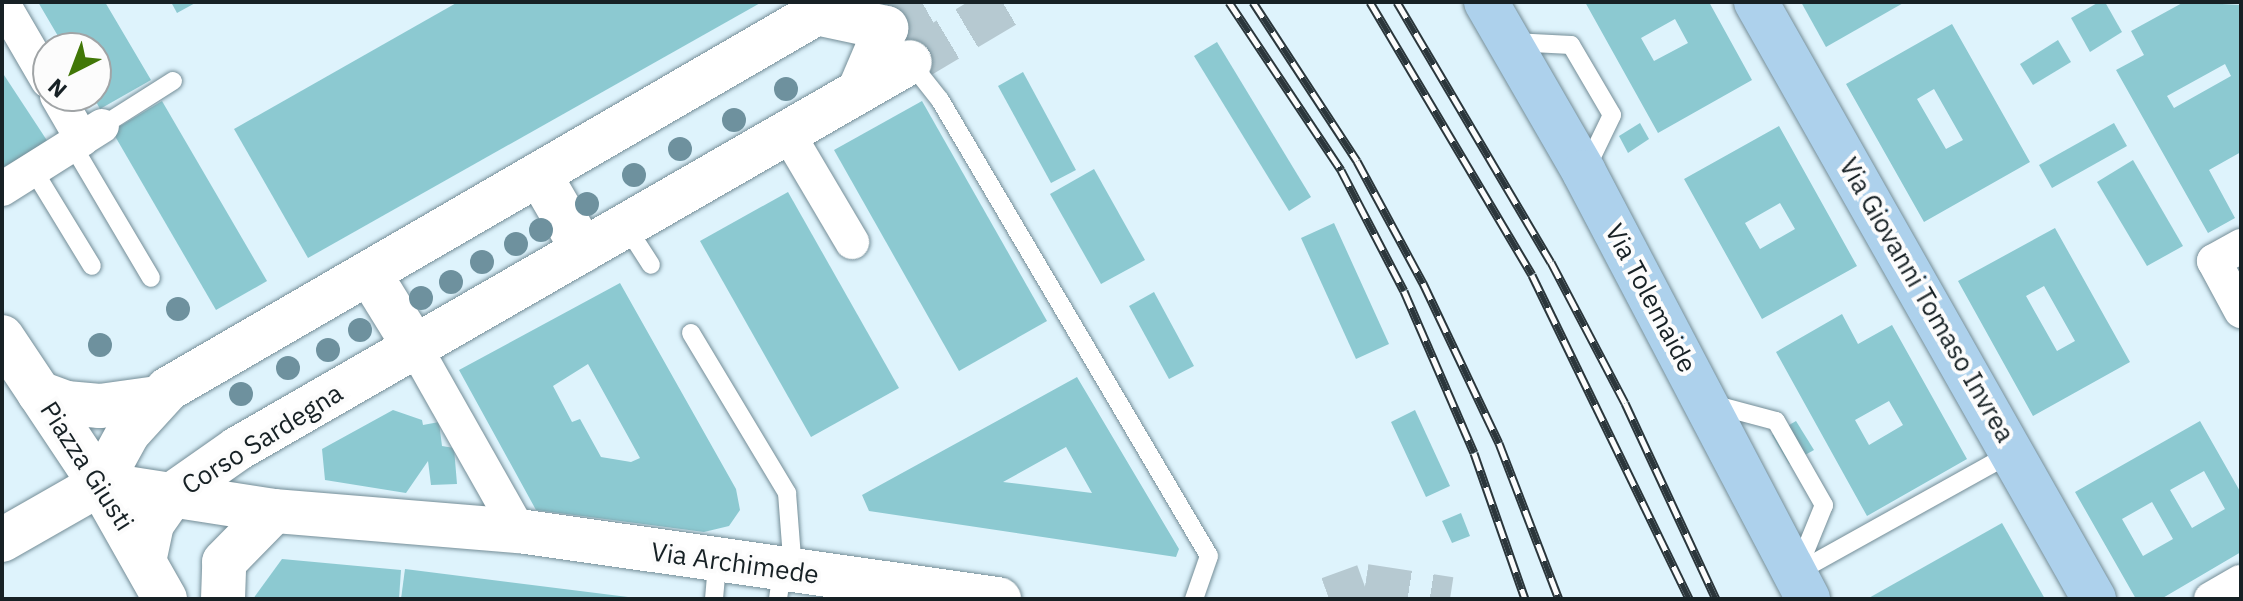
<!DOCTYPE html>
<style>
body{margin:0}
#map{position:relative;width:2243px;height:601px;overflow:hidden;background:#def3fc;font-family:"IBM Plex Sans",sans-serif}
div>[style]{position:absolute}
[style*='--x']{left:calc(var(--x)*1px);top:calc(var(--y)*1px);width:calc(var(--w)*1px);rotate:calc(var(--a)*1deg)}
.building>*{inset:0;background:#8cc9d1}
.secondary-tunnel>*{height:44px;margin-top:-22px;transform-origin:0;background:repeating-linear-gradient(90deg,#b6c9d1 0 44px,transparent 0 66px)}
.roads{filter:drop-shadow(0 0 2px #748d97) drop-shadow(0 0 2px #748d97)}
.lane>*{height:18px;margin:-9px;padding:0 9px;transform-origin:9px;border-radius:9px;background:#fff}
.street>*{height:34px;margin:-17px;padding:0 17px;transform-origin:17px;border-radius:17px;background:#fff}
.secondary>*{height:44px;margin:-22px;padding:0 22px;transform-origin:22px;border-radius:22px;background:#fff}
.primary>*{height:44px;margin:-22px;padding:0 22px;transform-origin:22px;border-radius:22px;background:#add1ec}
.rail>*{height:9px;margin-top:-4.5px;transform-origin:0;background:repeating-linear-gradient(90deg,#fcfcfc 0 18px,#2b363b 0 36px);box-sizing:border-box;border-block:2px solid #2b363b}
.trees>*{width:24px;height:24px;margin:-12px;border-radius:50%;background:#6e919e}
span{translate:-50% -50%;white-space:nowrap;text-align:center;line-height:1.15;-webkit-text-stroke:8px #fcfcfc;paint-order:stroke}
.street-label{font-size:26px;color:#172125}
.frame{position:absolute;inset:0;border:4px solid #172125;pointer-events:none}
.north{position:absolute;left:32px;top:32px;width:80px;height:80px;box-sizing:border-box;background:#fcfcfc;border:2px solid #a0a4a6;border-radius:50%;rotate:222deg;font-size:22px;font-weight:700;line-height:32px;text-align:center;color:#172125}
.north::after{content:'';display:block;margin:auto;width:28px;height:36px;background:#417707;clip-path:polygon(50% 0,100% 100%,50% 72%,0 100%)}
</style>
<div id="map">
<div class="building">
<div style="clip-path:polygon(38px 2px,105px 2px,151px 80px,100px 109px,93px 96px,96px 48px,65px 48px)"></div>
<div style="clip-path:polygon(171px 2px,197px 2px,177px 13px)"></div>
<div style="clip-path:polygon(458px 2px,762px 2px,308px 258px,234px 129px)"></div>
<div style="clip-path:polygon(evenodd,1585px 2px,1709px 2px,1752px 80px,1658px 133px,1585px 2px,1675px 19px,1688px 43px,1654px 61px,1641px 38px,1675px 19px)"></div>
<div style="clip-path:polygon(1801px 2px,1905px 2px,1826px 47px)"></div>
<div style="clip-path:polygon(2099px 2px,2105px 2px,2122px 32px,2090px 52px,2071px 18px)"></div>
<div style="clip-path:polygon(evenodd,2184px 2px,2241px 5px,2241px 152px,2209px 170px,2235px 218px,2208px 233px,2116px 70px,2144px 55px,2131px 31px,2184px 2px,2225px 64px,2231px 76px,2174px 108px,2167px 96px,2225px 64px)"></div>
<div style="clip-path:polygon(evenodd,1952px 24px,2030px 162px,1924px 222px,1846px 84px,1952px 24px,1934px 89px,1963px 140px,1946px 149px,1917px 99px,1934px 89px)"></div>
<div style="clip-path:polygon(2058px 40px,2071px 62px,2033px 85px,2020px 64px)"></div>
<div style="clip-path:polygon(1217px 42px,1311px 197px,1289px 211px,1194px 56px)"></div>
<div style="clip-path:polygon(2px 72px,48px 142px,2px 168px)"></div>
<div style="clip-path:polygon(1023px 72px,1076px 170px,1051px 183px,998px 86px)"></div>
<div style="clip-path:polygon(162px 101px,267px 281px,216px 310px,112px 131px)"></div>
<div style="clip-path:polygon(922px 101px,1047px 321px,959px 371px,834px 150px)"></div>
<div style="clip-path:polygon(1640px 123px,1649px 139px,1628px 153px,1619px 136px)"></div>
<div style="clip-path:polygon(2114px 123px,2127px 146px,2052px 188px,2039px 165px)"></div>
<div style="clip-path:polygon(evenodd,1779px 126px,1857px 266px,1762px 319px,1684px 179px,1779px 126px,1780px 203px,1795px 229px,1760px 249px,1745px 223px,1780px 203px)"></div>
<div style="clip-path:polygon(2133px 160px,2183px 246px,2147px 266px,2097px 182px)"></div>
<div style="clip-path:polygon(1094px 169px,1145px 260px,1101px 284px,1050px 194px)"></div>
<div style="clip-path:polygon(788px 192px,899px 388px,811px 437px,700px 241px)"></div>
<div style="clip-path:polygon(1334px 223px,1389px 344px,1356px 359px,1301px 238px)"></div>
<div style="clip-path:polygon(evenodd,2055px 228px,2130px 362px,2033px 416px,1958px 281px,2055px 228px,2044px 286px,2075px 341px,2057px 351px,2026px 296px,2044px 286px)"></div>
<div style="clip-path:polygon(evenodd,620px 283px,736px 489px,740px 510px,729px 526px,704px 532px,536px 510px,459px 370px,620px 283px,588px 364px,640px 458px,631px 462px,601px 457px,580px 419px,572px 422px,553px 386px,588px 364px)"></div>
<div style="clip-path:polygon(1154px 292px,1194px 366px,1169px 379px,1129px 306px)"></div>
<div style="clip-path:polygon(evenodd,1842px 314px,1858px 344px,1892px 325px,1967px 459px,1867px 516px,1776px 352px,1842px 314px,1889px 401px,1903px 425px,1869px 445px,1855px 420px,1889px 401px)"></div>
<div style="clip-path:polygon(evenodd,1077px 377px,1179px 549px,1176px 557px,869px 511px,862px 495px,1077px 377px,1066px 447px,1092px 493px,1003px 482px,1066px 447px)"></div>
<div style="clip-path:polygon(393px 410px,422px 420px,423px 425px,439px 422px,442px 446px,454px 448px,457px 484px,431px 485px,428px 461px,406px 493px,325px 480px,322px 449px)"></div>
<div style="clip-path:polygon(1415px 410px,1450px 486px,1426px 497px,1391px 422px)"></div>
<div style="clip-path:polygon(1796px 421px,1814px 450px,1789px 464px,1772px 435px)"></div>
<div style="clip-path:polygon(evenodd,2200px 421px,2241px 493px,2241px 552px,2161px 599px,2136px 599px,2075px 492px,2200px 421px,2204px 471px,2225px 509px,2192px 528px,2170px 490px,2204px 471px,2200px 421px,2152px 502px,2173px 539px,2143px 556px,2122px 519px,2152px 502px)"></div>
<div style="clip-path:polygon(1461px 513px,1470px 536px,1452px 543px,1442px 521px)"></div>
<div style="clip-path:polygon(2002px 523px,2045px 599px,1867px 599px)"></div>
<div style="clip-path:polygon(282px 559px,401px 570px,399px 599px,253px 599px)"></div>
<div style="clip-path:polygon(405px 569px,628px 597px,628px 599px,401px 599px)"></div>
</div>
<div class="secondary-tunnel">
<div style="--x:886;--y:28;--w:53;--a:-29.5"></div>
<div style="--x:910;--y:62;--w:117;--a:-30.7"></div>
<div style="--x:1329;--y:599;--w:38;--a:-20"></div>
<div style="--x:1365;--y:586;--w:86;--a:8.7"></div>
</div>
<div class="roads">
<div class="lane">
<div style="--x:1513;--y:42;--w:58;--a:3"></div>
<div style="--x:1571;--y:45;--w:81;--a:59.6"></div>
<div style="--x:1612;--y:115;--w:62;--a:115.7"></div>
<div style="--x:910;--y:62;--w:48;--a:51.7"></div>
<div style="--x:940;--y:100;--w:529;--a:59.46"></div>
<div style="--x:1209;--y:556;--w:46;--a:109.2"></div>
<div style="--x:102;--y:126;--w:84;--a:-32.4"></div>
<div style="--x:73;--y:146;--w:153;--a:59.4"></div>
<div style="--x:34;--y:171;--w:111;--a:58.6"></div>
<div style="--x:626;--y:226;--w:46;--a:57.3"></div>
<div style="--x:691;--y:333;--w:187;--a:59"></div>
<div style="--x:787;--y:493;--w:78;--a:85.6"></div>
<div style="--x:1712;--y:404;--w:66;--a:14.9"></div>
<div style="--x:1776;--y:421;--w:97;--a:60.3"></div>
<div style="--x:1824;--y:505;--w:71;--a:112.2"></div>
<div style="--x:1796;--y:573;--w:247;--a:-29.1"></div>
<div style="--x:714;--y:599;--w:37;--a:-85"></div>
<div style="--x:778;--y:599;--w:29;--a:-82"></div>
</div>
<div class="street">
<div style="--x:2;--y:2;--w:91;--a:59.8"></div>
<div style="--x:57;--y:96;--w:50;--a:59.8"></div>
<div style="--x:787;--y:132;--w:128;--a:59.4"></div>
<div style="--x:2;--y:189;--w:118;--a:-32.2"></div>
<div style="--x:2241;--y:246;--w:31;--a:151"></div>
<div style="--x:2214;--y:261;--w:57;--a:61.6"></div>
<div style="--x:416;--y:349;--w:209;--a:60.5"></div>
<div style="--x:2211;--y:599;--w:34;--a:-30"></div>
</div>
<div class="secondary">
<div style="--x:816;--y:13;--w:72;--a:12.1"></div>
<div style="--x:886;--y:28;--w:66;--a:113.1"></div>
<div style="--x:539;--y:174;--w:88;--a:59.9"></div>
<div style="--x:369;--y:273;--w:89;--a:58.3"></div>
<div style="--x:2;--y:337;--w:177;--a:56.3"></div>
<div style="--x:100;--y:484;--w:132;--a:60.5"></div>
<div style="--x:39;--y:393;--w:29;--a:20"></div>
<div style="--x:66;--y:403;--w:34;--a:5"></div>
<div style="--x:100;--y:406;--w:58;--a:-8"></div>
<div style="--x:100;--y:484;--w:176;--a:8.8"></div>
<div style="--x:274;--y:511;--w:246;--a:4.7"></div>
<div style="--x:519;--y:531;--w:485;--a:8.1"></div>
<div style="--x:2;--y:540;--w:113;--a:-29.7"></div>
<div style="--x:100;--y:484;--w:58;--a:-61.2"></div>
<div style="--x:128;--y:433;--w:59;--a:-47.7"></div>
<div style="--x:168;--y:389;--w:772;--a:-30.09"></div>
<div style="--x:145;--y:557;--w:34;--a:-78"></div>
<div style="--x:152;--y:524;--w:37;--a:-55"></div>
<div style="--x:173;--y:494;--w:78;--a:-35.1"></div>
<div style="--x:237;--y:449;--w:776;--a:-29.9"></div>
<div style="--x:223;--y:599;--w:37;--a:-88"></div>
<div style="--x:224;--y:562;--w:71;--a:-45.6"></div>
</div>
<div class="primary">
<div style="--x:1486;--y:2;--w:196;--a:60"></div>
<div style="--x:1584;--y:172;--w:482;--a:62.3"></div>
<div style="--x:1756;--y:2;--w:686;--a:60.48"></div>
</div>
</div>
<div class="rail">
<div style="--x:1229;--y:2;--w:202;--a:56.3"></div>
<div style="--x:1341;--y:170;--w:136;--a:62.5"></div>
<div style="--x:1404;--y:291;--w:176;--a:66.6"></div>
<div style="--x:1474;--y:453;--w:155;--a:70.7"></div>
<div style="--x:1253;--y:2;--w:190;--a:56.8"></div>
<div style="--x:1357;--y:161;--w:139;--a:61.6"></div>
<div style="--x:1423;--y:283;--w:177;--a:64.6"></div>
<div style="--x:1499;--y:443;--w:167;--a:69"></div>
<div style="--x:1370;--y:2;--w:317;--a:59.3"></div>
<div style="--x:1532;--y:275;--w:360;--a:64.1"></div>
<div style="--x:1397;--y:2;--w:302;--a:59.4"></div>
<div style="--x:1551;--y:262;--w:159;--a:62.3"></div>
<div style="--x:1625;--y:403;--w:216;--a:65.1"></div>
</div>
<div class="trees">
<div style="left:786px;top:89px"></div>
<div style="left:734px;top:120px"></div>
<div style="left:680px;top:149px"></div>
<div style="left:634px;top:175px"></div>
<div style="left:587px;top:204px"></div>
<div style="left:541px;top:230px"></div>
<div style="left:516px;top:244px"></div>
<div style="left:482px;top:262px"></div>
<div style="left:451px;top:282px"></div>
<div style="left:421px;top:298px"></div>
<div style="left:178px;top:309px"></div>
<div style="left:360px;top:330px"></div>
<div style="left:100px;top:345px"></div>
<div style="left:328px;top:350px"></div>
<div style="left:288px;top:368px"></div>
<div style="left:241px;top:394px"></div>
</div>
<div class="street-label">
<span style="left:1651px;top:298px;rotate:62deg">Via Tolemaide</span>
<span style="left:1927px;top:300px;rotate:60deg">Via Giovanni Tomaso Invrea</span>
<span style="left:262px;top:439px;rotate:-32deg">Corso Sardegna</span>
<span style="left:87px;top:466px;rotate:57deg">Piazza Giusti</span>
<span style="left:735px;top:563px;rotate:8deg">Via Archimede</span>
</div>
<div class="frame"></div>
<div class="north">N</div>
</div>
